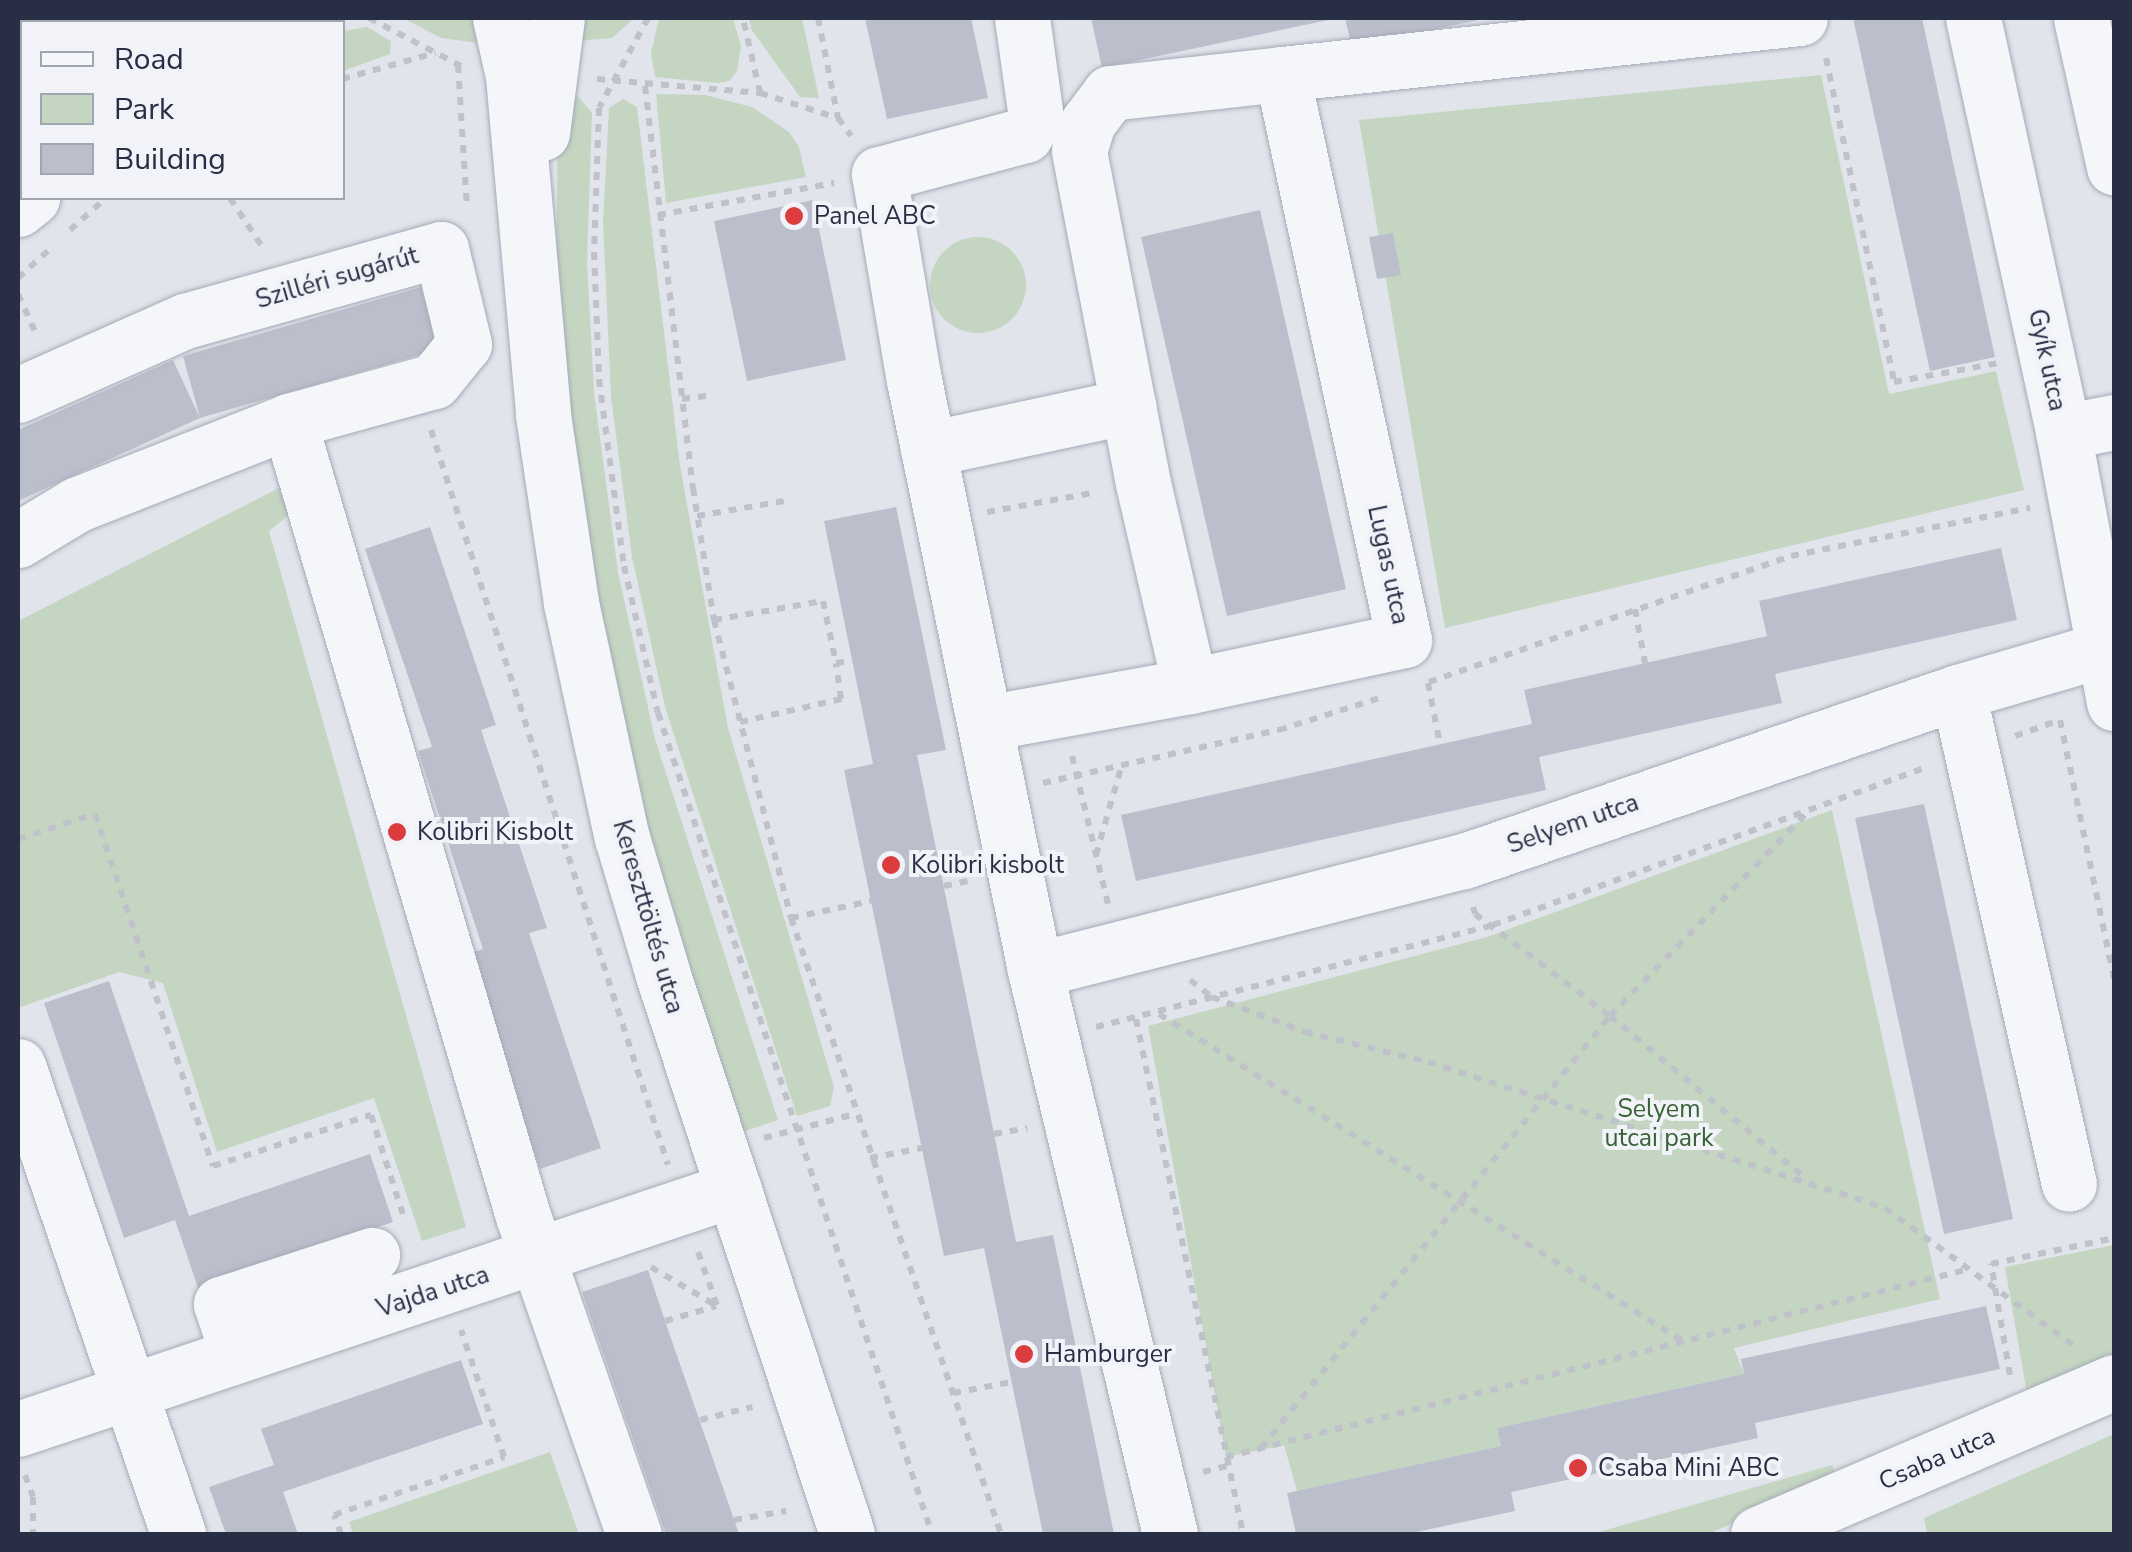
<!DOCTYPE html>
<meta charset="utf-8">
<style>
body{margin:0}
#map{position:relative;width:2132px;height:1552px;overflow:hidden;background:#e1e4eb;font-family:"Nunito Sans",sans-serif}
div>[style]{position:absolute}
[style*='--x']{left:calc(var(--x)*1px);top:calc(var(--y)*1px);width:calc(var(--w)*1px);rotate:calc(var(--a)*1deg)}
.green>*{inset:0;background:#c4d6c2}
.round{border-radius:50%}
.building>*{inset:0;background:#bbbfcc}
.path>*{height:6px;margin-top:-3px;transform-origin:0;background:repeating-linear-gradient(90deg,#c0c2ca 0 8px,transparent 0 16px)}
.roads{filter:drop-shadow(0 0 2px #a6aab6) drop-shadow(0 0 2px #a6aab6)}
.minor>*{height:55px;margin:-27.5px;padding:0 27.5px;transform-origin:27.5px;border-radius:27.5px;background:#f5f6f9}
.dots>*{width:28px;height:28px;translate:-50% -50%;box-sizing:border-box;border:5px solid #f1f3f8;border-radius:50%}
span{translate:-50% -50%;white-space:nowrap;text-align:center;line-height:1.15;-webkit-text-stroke:8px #f1f3f8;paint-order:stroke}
.poi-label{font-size:25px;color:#282f45}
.left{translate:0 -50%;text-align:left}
.street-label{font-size:25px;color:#282f45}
.park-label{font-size:25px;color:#366234}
.frame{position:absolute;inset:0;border:20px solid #282f45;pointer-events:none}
.legend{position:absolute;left:20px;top:20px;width:325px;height:180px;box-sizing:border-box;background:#f1f3f8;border:2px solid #a1a5b0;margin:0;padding:12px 18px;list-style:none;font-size:30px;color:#282f45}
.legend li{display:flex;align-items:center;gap:20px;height:50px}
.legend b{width:50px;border:2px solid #a1a5b0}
</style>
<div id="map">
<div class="green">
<div style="clip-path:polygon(403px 18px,485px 18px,493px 45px,441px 38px)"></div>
<div style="clip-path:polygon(570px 18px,634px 18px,612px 38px,565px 42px)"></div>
<div style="clip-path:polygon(659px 18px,733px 18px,741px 46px,737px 71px,729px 81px,718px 83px,655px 77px,651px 53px)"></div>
<div style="clip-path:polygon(749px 18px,802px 18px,819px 98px,800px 97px,751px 29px)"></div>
<div style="clip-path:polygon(367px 27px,391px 41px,390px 54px,343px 71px,343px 31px)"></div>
<div style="clip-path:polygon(1821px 75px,1889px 394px,1996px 371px,2024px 490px,1445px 628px,1359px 120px)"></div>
<div style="clip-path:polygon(558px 94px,576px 94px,592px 113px,587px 262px,594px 393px,618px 572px,655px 739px,778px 1120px,739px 1133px,649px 847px,587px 563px,556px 301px)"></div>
<div style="clip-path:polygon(656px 94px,705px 95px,752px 107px,789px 132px,799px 147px,806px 177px,666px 203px)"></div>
<div style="clip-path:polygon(623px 99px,637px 107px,680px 466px,728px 728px,834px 1087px,830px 1106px,797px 1116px,665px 707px,632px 557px,611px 397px,603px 222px,609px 108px)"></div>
<div class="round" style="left:930px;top:237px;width:96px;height:96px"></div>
<div style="clip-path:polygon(279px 488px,290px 514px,269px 531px,466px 1227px,422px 1241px,374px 1098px,217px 1152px,163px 983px,119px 972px,18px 1008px,18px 621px)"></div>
<div style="clip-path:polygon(1832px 810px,1940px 1299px,1734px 1348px,1744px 1374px,1497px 1428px,1501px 1446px,1297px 1491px,1284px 1445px,1226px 1457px,1148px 1026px,1487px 937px)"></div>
<div style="clip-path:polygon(2114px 1245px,2114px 1357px,2027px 1394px,2005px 1267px)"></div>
<div style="clip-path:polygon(2114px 1434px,2114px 1534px,1927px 1534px,1924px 1518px)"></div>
<div style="clip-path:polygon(550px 1452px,579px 1534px,353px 1534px,349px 1522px)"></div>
<div style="clip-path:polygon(1832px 1465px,1837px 1477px,1708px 1534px,1592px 1534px)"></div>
</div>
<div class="building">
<div style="clip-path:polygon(865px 18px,971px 18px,988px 98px,887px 119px)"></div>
<div style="clip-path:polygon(1091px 18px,1333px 18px,1333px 19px,1102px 68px)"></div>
<div style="clip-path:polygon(1345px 18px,1483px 18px,1483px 19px,1352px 47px)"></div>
<div style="clip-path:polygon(1853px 18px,1922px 18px,1995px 357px,1930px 371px)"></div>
<div style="clip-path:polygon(813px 200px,846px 360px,747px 381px,714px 221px)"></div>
<div style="clip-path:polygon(1260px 210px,1346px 589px,1227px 616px,1141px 237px)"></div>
<div style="clip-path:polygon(1393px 233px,1401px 275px,1377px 279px,1369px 237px)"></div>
<div style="clip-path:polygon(421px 287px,439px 349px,200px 418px,183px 356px)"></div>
<div style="clip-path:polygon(173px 360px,200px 418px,18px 501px,18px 430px)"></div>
<div style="clip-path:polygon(896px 507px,946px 750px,917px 755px,1016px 1242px,1053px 1235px,1114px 1534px,1043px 1534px,984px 1248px,944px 1256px,844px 770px,873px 764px,824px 521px)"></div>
<div style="clip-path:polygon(430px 527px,496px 725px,481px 730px,547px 928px,529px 933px,601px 1148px,540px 1169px,468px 954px,483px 949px,418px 751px,432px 747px,365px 549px)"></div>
<div style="clip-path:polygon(2001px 548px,2017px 620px,1775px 674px,1782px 703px,1539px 757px,1546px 790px,1136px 881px,1121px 815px,1532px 724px,1524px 690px,1767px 636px,1759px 601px)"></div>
<div style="clip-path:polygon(1924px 804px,2013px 1219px,1944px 1234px,1855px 818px)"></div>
<div style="clip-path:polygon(109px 981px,189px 1216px,370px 1154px,393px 1222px,198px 1288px,175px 1220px,124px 1238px,44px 1003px)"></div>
<div style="clip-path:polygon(648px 1270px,665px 1321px,739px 1534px,666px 1534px,582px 1292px)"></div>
<div style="clip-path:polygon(1986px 1306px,2000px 1369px,1755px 1423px,1758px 1438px,1511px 1492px,1515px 1511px,1407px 1534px,1296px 1534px,1287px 1493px,1501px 1446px,1497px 1428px,1744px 1374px,1741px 1359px)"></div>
<div style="clip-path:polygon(461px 1360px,483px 1424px,283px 1492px,298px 1534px,226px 1534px,209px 1487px,274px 1465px,261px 1429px)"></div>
</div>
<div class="path">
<div style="--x:369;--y:18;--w:104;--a:27.6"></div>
<div style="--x:648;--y:18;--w:102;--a:118.6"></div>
<div style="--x:599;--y:108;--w:144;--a:92"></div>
<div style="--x:594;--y:252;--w:127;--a:87.7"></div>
<div style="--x:599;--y:379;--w:189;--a:82.4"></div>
<div style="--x:624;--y:566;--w:151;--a:77"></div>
<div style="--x:658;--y:713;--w:866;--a:71.54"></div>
<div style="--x:818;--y:18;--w:102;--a:78.7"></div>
<div style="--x:57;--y:22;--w:7;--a:-34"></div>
<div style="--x:332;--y:22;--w:6;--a:-45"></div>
<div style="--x:18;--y:58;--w:6;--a:-51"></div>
<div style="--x:1826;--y:58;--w:331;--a:78.1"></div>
<div style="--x:1894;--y:382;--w:107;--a:-10.3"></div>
<div style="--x:18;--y:64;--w:6;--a:51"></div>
<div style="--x:458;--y:65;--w:144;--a:86.4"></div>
<div style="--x:342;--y:79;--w:97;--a:-15.6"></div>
<div style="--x:597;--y:79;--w:164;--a:4.9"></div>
<div style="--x:760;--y:93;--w:77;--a:-102.8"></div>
<div style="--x:645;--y:86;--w:405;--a:83.2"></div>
<div style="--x:693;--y:488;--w:134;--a:81"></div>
<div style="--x:714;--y:620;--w:308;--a:75.5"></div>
<div style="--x:791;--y:918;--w:651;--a:71.18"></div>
<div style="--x:760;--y:93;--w:82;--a:17.8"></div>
<div style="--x:838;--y:118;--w:22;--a:54"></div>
<div style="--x:230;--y:198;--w:64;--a:56.6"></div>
<div style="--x:658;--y:215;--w:179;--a:-10.3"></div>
<div style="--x:70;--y:230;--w:48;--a:-41.6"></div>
<div style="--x:18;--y:278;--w:43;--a:-42.2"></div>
<div style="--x:18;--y:294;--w:48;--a:65.6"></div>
<div style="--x:682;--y:399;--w:32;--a:-7"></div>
<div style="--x:431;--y:430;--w:772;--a:72.13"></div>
<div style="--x:987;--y:512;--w:112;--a:-10.3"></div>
<div style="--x:697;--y:516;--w:94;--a:-9.8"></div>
<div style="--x:1635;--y:609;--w:55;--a:79.5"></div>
<div style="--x:714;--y:620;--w:111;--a:-9.9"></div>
<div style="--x:823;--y:601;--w:63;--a:78.2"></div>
<div style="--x:1429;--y:682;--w:383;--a:-19.2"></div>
<div style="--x:1791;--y:556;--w:244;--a:-11.4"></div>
<div style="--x:1428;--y:683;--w:62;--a:78.9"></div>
<div style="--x:740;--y:722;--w:104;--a:-12.8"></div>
<div style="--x:841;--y:699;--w:36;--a:-98"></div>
<div style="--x:836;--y:663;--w:16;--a:-7"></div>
<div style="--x:2015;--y:736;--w:48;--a:-19.6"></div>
<div style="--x:2060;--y:720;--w:265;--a:78.2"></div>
<div style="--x:1072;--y:756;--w:152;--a:76.3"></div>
<div style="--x:1043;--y:783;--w:242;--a:-12.7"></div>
<div style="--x:1279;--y:730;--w:105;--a:-17.7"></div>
<div style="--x:18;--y:839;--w:81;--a:-18"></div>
<div style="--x:95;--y:814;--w:371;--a:71.5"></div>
<div style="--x:213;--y:1166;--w:166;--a:-17.9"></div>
<div style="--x:371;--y:1115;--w:111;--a:72.2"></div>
<div style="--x:1096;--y:855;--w:91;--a:-74"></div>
<div style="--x:944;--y:886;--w:29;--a:-12"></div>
<div style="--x:1473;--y:907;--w:7;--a:74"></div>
<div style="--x:1475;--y:914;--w:169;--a:37.1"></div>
<div style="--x:1610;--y:1016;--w:255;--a:39.7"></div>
<div style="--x:791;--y:918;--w:82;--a:-12"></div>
<div style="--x:1190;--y:980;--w:28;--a:38"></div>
<div style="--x:1212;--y:997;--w:99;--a:20.6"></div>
<div style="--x:1305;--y:1032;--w:127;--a:13.7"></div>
<div style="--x:1428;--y:1062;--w:480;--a:17.7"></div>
<div style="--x:1885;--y:1208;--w:234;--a:36.1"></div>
<div style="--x:1159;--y:1014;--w:618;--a:31.97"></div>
<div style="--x:1136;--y:1019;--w:526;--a:78.26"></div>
<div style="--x:1096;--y:1027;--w:410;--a:-14.4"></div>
<div style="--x:1493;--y:925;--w:463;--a:-20"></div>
<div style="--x:994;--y:1134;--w:34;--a:-10"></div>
<div style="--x:764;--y:1138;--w:94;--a:-14.8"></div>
<div style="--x:870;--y:1158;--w:53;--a:-10.9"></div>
<div style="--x:698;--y:1252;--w:63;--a:70.4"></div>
<div style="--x:651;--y:1267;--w:77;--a:30.6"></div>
<div style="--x:665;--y:1321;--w:53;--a:-16.4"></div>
<div style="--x:2010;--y:1375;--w:113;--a:-99.7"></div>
<div style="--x:1991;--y:1264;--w:126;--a:-11.9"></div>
<div style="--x:953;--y:1393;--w:60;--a:-10.6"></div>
<div style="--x:700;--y:1420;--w:54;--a:-14"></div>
<div style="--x:1261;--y:1448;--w:555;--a:-51.07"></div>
<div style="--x:1610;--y:1016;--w:286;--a:-45.9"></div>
<div style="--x:1226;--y:1457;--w:766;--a:-14.2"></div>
<div style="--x:1203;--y:1472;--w:25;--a:-14"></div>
<div style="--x:25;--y:1475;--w:23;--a:70"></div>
<div style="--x:33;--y:1497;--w:37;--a:90"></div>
<div style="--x:734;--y:1520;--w:53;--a:-9.8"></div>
<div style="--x:341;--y:1534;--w:20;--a:-110"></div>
<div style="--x:334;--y:1515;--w:180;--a:-18.8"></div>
<div style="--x:504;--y:1457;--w:134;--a:-108.7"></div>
</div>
<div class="roads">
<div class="minor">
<div style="--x:500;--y:18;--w:59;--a:77.4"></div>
<div style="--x:513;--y:76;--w:340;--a:84.9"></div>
<div style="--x:543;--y:415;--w:190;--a:81.5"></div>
<div style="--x:571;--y:603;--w:240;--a:77.8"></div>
<div style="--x:622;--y:838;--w:143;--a:73.3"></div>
<div style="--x:663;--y:975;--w:589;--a:71.78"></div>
<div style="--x:1022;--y:18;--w:100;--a:82"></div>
<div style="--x:1036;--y:117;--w:21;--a:121"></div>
<div style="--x:1025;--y:135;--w:151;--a:165"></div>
<div style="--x:879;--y:174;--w:209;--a:80.4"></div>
<div style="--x:914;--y:380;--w:602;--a:78.41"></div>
<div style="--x:1035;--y:970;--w:580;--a:76.54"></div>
<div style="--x:1973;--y:18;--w:424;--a:77.7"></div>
<div style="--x:2063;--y:432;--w:276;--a:79.3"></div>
<div style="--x:2081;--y:18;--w:153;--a:77.5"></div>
<div style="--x:144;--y:22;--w:7;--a:-34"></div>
<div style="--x:233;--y:22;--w:8;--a:-30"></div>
<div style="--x:1282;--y:74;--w:521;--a:-6.17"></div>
<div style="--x:542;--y:133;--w:116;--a:-82.6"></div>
<div style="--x:18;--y:134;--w:6;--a:-51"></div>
<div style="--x:18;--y:209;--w:18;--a:-38"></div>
<div style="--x:18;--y:395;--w:183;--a:-23.9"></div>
<div style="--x:185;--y:321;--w:266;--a:-15.7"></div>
<div style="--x:441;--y:249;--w:98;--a:76.4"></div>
<div style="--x:464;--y:344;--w:48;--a:129"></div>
<div style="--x:434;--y:381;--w:150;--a:164.6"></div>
<div style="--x:289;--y:421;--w:229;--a:158.5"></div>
<div style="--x:76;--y:505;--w:68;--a:148.9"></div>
<div style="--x:289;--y:421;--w:829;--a:73.6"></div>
<div style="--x:523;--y:1216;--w:337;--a:70.8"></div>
<div style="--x:2063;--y:432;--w:52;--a:-11.1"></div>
<div style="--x:928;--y:449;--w:205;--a:-12.1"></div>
<div style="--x:1958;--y:692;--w:504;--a:77.29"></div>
<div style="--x:986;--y:723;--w:207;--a:-10.3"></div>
<div style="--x:1190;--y:686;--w:219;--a:-12.1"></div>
<div style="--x:1404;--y:640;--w:579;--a:-102.16"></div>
<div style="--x:1282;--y:74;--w:173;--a:173.7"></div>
<div style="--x:1110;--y:93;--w:36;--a:127"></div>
<div style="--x:1088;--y:122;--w:30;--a:107"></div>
<div style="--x:1079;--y:151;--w:338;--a:79.1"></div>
<div style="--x:1143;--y:483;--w:208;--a:77"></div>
<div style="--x:1035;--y:970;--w:443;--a:-14.3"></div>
<div style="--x:1464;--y:861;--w:522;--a:-18.89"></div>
<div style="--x:1958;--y:692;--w:150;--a:-16.3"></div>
<div style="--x:18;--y:1066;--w:495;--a:71.1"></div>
<div style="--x:238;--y:1355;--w:54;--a:-108.4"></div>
<div style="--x:221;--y:1304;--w:159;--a:-18"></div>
<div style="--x:18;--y:1429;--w:755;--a:-18.53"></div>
<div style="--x:1758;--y:1534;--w:387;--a:-23.1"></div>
</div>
</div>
<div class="dots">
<div style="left:794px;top:216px;background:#db3c3e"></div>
<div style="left:397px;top:832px;background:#db3c3e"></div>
<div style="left:891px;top:865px;background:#db3c3e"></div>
<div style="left:1024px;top:1354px;background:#db3c3e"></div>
<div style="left:1578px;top:1468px;background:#db3c3e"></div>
</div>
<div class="poi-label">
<span class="left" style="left:814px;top:216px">Panel ABC</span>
<span class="left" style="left:417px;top:832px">Kolibri Kisbolt</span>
<span class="left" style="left:911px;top:865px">Kolibri kisbolt</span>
<span class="left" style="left:1044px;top:1354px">Hamburger</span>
<span class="left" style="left:1598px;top:1468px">Csaba Mini ABC</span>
</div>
<div class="street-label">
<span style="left:337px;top:278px;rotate:-16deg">Szilléri sugárút</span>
<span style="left:2047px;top:360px;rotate:78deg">Gyík utca</span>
<span style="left:1388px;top:565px;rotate:78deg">Lugas utca</span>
<span style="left:1573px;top:824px;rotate:-19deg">Selyem utca</span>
<span style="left:648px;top:917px;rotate:74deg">Kereszttöltés utca</span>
<span style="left:433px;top:1292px;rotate:-18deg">Vajda utca</span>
<span style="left:1937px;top:1459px;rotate:-23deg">Csaba utca</span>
</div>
<div class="park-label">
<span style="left:1659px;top:1124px">Selyem<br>utcai park</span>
</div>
<div class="frame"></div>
<ul class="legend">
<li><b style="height:12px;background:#f5f6f9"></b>Road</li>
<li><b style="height:28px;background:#c4d6c2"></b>Park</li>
<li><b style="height:28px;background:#bbbfcc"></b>Building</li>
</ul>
</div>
